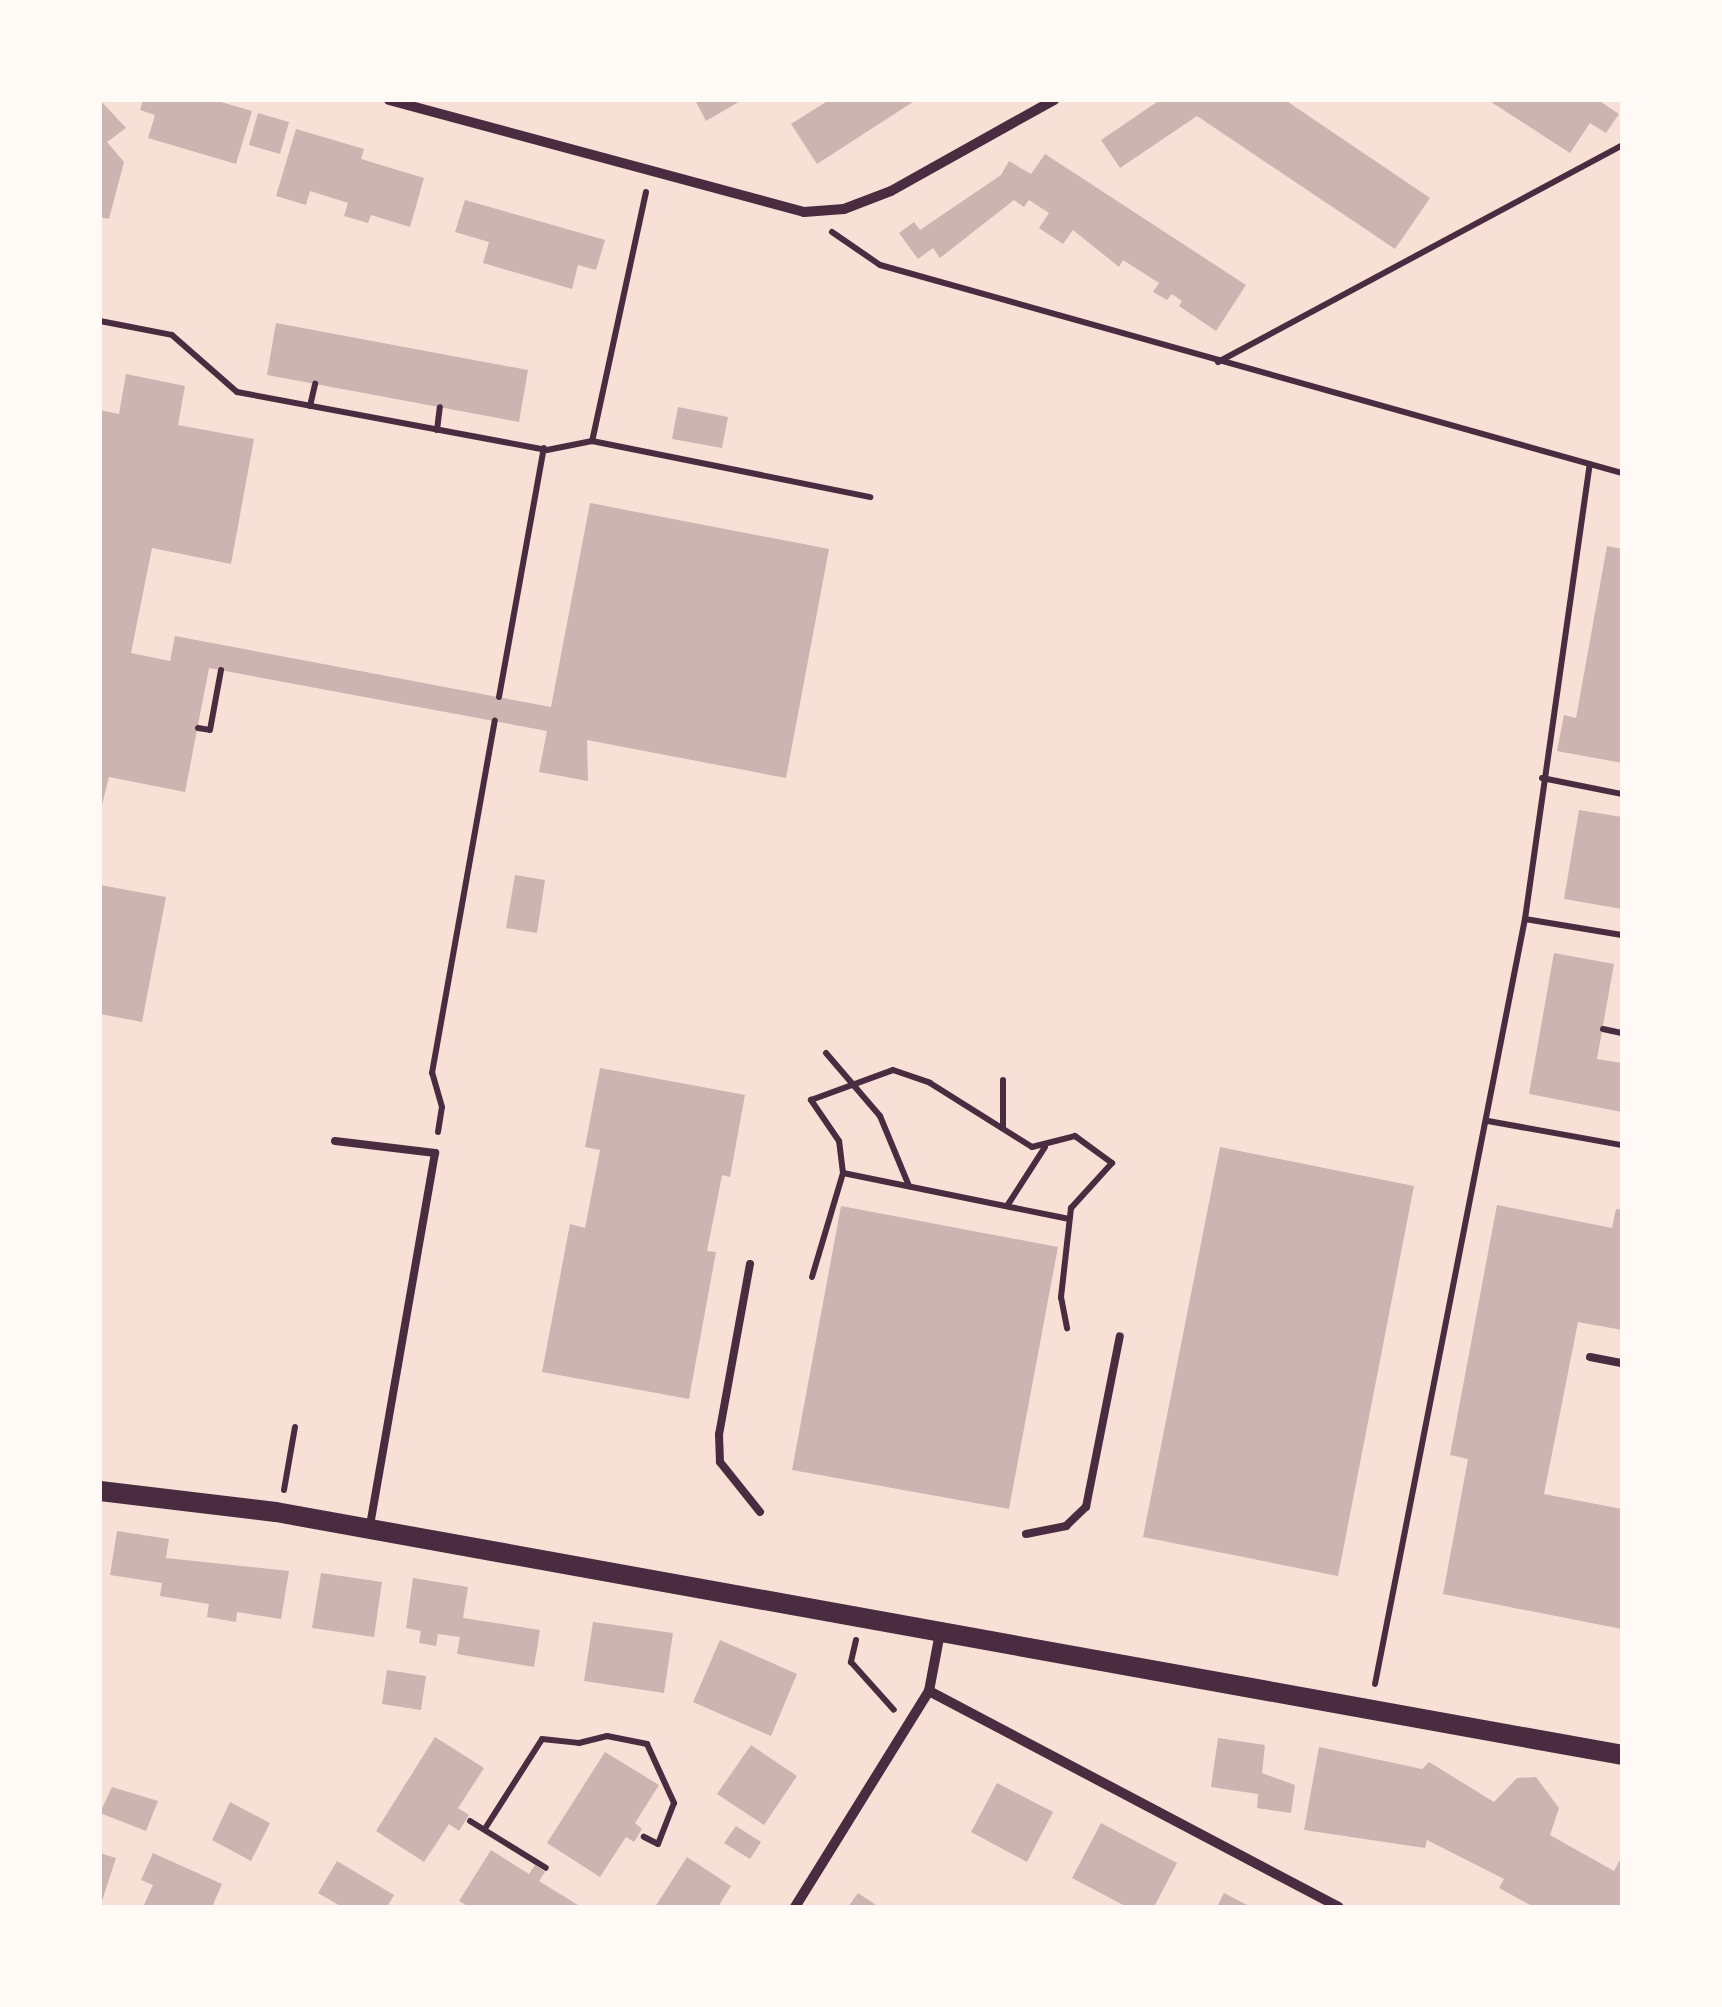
<!DOCTYPE html>
<style>
body{margin:0}
#map{position:relative;width:1722px;height:2007px;overflow:hidden;background:#f7e1d7;font-family:Quicksand,sans-serif}
div>[style]{position:absolute}
[style*='--x']{left:calc(var(--x)*1px);top:calc(var(--y)*1px);width:calc(var(--w)*1px);rotate:calc(var(--a)*1deg)}
.building>*{inset:0;background:#ccb4b1}
.path>*{height:6px;margin:-3px;padding:0 3px;transform-origin:3px;border-radius:3px;background:#4a2c40}
.service>*{height:8px;margin:-4px;padding:0 4px;transform-origin:4px;border-radius:4px;background:#4a2c40}
.minor>*{height:10px;margin:-5px;padding:0 5px;transform-origin:5px;border-radius:5px;background:#4a2c40}
.secondary>*{height:20px;margin:-10px;padding:0 10px;transform-origin:10px;border-radius:10px;background:#4a2c40}
span{translate:-50% -50%;white-space:nowrap;text-align:center;line-height:1.15;-webkit-text-stroke:10px #fffaf5;paint-order:stroke}
.frame{position:absolute;inset:0;border:102px solid #fffaf5;pointer-events:none}
</style>
<div id="map">
<div class="building">
<div style="clip-path:polygon(100px 100px,126px 128px,107px 142px,124px 162px,109px 219px,100px 217px)"></div>
<div style="clip-path:polygon(143px 100px,214px 100px,252px 111px,236px 164px,148px 138px,155px 115px,140px 110px)"></div>
<div style="clip-path:polygon(695px 100px,742px 100px,706px 121px)"></div>
<div style="clip-path:polygon(829px 100px,916px 100px,817px 164px,791px 124px)"></div>
<div style="clip-path:polygon(1160px 100px,1285px 100px,1430px 198px,1395px 249px,1197px 116px,1120px 168px,1101px 140px)"></div>
<div style="clip-path:polygon(1488px 100px,1598px 100px,1619px 114px,1606px 133px,1590px 123px,1570px 153px)"></div>
<div style="clip-path:polygon(258px 113px,289px 122px,280px 154px,249px 145px)"></div>
<div style="clip-path:polygon(296px 129px,364px 149px,361px 159px,424px 178px,410px 227px,371px 215px,368px 223px,344px 216px,348px 203px,310px 191px,306px 205px,276px 196px)"></div>
<div style="clip-path:polygon(1045px 154px,1246px 285px,1216px 331px,1179px 306px,1182px 301px,1172px 294px,1167px 300px,1153px 292px,1159px 283px,1123px 260px,1119px 267px,1073px 230px,1063px 244px,1039px 228px,1049px 213px,1029px 200px,1024px 207px,1014px 200px,940px 258px,933px 248px,918px 259px,899px 233px,914px 222px,920px 230px,1001px 175px,1009px 161px,1031px 174px)"></div>
<div style="clip-path:polygon(465px 200px,605px 240px,596px 270px,578px 265px,572px 289px,483px 263px,489px 242px,455px 232px)"></div>
<div style="clip-path:polygon(276px 323px,528px 370px,519px 422px,267px 375px)"></div>
<div style="clip-path:polygon(126px 374px,185px 386px,178px 425px,254px 439px,231px 564px,152px 548px,131px 653px,170px 661px,175px 636px,551px 707px,590px 503px,829px 549px,786px 778px,587px 740px,588px 781px,539px 772px,547px 731px,209px 668px,185px 792px,109px 777px,100px 813px,100px 410px,119px 414px)"></div>
<div style="clip-path:polygon(678px 407px,728px 417px,722px 448px,672px 439px)"></div>
<div style="clip-path:polygon(1607px 546px,1622px 549px,1622px 763px,1557px 751px,1564px 715px,1576px 718px)"></div>
<div style="clip-path:polygon(1579px 810px,1622px 817px,1622px 909px,1564px 899px)"></div>
<div style="clip-path:polygon(515px 875px,545px 880px,537px 933px,506px 928px)"></div>
<div style="clip-path:polygon(100px 885px,166px 897px,142px 1022px,100px 1014px)"></div>
<div style="clip-path:polygon(1554px 953px,1614px 964px,1597px 1059px,1622px 1063px,1622px 1112px,1529px 1094px)"></div>
<div style="clip-path:polygon(600px 1068px,745px 1095px,730px 1177px,722px 1175px,714px 1216px,707px 1251px,716px 1252px,689px 1399px,542px 1372px,570px 1224px,585px 1228px,600px 1150px,585px 1147px)"></div>
<div style="clip-path:polygon(1220px 1147px,1414px 1186px,1338px 1576px,1143px 1537px)"></div>
<div style="clip-path:polygon(1497px 1205px,1612px 1228px,1616px 1209px,1622px 1210px,1622px 1330px,1578px 1322px,1544px 1494px,1622px 1509px,1622px 1629px,1443px 1594px,1468px 1459px,1450px 1455px)"></div>
<div style="clip-path:polygon(841px 1206px,1058px 1247px,1009px 1509px,792px 1470px)"></div>
<div style="clip-path:polygon(117px 1531px,169px 1539px,166px 1558px,289px 1571px,281px 1619px,237px 1612px,236px 1622px,207px 1617px,209px 1604px,160px 1596px,162px 1583px,110px 1575px)"></div>
<div style="clip-path:polygon(321px 1573px,382px 1582px,374px 1637px,312px 1628px)"></div>
<div style="clip-path:polygon(413px 1578px,468px 1587px,463px 1618px,540px 1630px,534px 1667px,457px 1654px,460px 1637px,438px 1634px,436px 1646px,419px 1643px,421px 1631px,406px 1628px)"></div>
<div style="clip-path:polygon(593px 1622px,673px 1633px,664px 1693px,584px 1681px)"></div>
<div style="clip-path:polygon(720px 1640px,797px 1674px,771px 1736px,693px 1702px)"></div>
<div style="clip-path:polygon(387px 1670px,426px 1676px,421px 1710px,382px 1704px)"></div>
<div style="clip-path:polygon(435px 1737px,484px 1768px,458px 1808px,469px 1815px,459px 1831px,449px 1824px,424px 1862px,376px 1831px)"></div>
<div style="clip-path:polygon(1218px 1738px,1265px 1745px,1262px 1773px,1295px 1785px,1291px 1813px,1257px 1808px,1258px 1794px,1211px 1787px)"></div>
<div style="clip-path:polygon(751px 1745px,797px 1776px,764px 1825px,717px 1794px)"></div>
<div style="clip-path:polygon(1319px 1747px,1422px 1769px,1429px 1762px,1494px 1802px,1517px 1778px,1536px 1777px,1559px 1808px,1550px 1835px,1614px 1871px,1622px 1856px,1622px 1907px,1534px 1907px,1499px 1888px,1504px 1879px,1427px 1840px,1425px 1848px,1304px 1830px)"></div>
<div style="clip-path:polygon(605px 1752px,659px 1785px,635px 1823px,642px 1829px,634px 1842px,626px 1837px,600px 1877px,547px 1843px)"></div>
<div style="clip-path:polygon(997px 1783px,1053px 1812px,1027px 1862px,971px 1832px)"></div>
<div style="clip-path:polygon(112px 1787px,158px 1801px,146px 1831px,100px 1813px)"></div>
<div style="clip-path:polygon(230px 1802px,270px 1823px,251px 1861px,212px 1840px)"></div>
<div style="clip-path:polygon(1101px 1823px,1177px 1863px,1154px 1907px,1127px 1907px,1072px 1878px)"></div>
<div style="clip-path:polygon(736px 1826px,761px 1842px,750px 1859px,724px 1843px)"></div>
<div style="clip-path:polygon(491px 1850px,529px 1874px,535px 1865px,545px 1872px,539px 1881px,581px 1907px,469px 1907px,459px 1901px)"></div>
<div style="clip-path:polygon(100px 1853px,116px 1858px,101px 1904px,100px 1904px)"></div>
<div style="clip-path:polygon(153px 1853px,222px 1884px,212px 1907px,143px 1907px,153px 1885px,141px 1880px)"></div>
<div style="clip-path:polygon(687px 1857px,731px 1886px,718px 1907px,655px 1907px)"></div>
<div style="clip-path:polygon(337px 1861px,394px 1895px,387px 1907px,342px 1907px,318px 1893px)"></div>
<div style="clip-path:polygon(858px 1893px,879px 1907px,848px 1907px)"></div>
<div style="clip-path:polygon(1224px 1893px,1251px 1907px,1217px 1907px)"></div>
</div>
<div class="path">
<div style="--x:646;--y:192;--w:255;--a:102.2"></div>
<div style="--x:592;--y:441;--w:284;--a:11.4"></div>
<div style="--x:832;--y:232;--w:58;--a:34.5"></div>
<div style="--x:880;--y:265;--w:771;--a:15.66"></div>
<div style="--x:100;--y:321;--w:73;--a:11"></div>
<div style="--x:172;--y:335;--w:86;--a:41.2"></div>
<div style="--x:237;--y:392;--w:315;--a:10.6"></div>
<div style="--x:547;--y:450;--w:46;--a:-11.3"></div>
<div style="--x:1218;--y:362;--w:459;--a:-28.2"></div>
<div style="--x:310;--y:406;--w:23;--a:-77"></div>
<div style="--x:437;--y:430;--w:23;--a:-83"></div>
<div style="--x:499;--y:697;--w:253;--a:-79.8"></div>
<div style="--x:198;--y:728;--w:12;--a:9"></div>
<div style="--x:210;--y:730;--w:61;--a:-79.6"></div>
<div style="--x:1542;--y:778;--w:82;--a:11.3"></div>
<div style="--x:1525;--y:919;--w:98;--a:9.4"></div>
<div style="--x:1603;--y:1029;--w:19;--a:12"></div>
<div style="--x:826;--y:1053;--w:83;--a:49.4"></div>
<div style="--x:880;--y:1116;--w:76;--a:67.5"></div>
<div style="--x:1488;--y:1121;--w:136;--a:10.2"></div>
<div style="--x:1003;--y:1127;--w:47;--a:-90"></div>
<div style="--x:438;--y:1132;--w:25;--a:-81"></div>
<div style="--x:442;--y:1107;--w:35;--a:-106"></div>
<div style="--x:432;--y:1073;--w:358;--a:-79.9"></div>
<div style="--x:843;--y:1173;--w:231;--a:11.5"></div>
<div style="--x:1007;--y:1206;--w:70;--a:-57.2"></div>
<div style="--x:812;--y:1277;--w:109;--a:-73.4"></div>
<div style="--x:843;--y:1173;--w:32;--a:-97"></div>
<div style="--x:839;--y:1141;--w:50;--a:-124.3"></div>
<div style="--x:811;--y:1100;--w:87;--a:-20.1"></div>
<div style="--x:893;--y:1070;--w:39;--a:19"></div>
<div style="--x:930;--y:1083;--w:120;--a:32.1"></div>
<div style="--x:1032;--y:1147;--w:44;--a:-14.3"></div>
<div style="--x:1075;--y:1136;--w:46;--a:36.1"></div>
<div style="--x:1112;--y:1163;--w:61;--a:132.3"></div>
<div style="--x:1071;--y:1208;--w:90;--a:96.4"></div>
<div style="--x:1061;--y:1297;--w:32;--a:79"></div>
<div style="--x:284;--y:1490;--w:64;--a:-80.1"></div>
<div style="--x:856;--y:1640;--w:23;--a:103"></div>
<div style="--x:851;--y:1662;--w:64;--a:48.1"></div>
<div style="--x:1375;--y:1684;--w:780;--a:-78.91"></div>
<div style="--x:1525;--y:919;--w:459;--a:-81.9"></div>
<div style="--x:470;--y:1821;--w:89;--a:31.7"></div>
<div style="--x:486;--y:1827;--w:104;--a:-57.5"></div>
<div style="--x:542;--y:1739;--w:37;--a:6"></div>
<div style="--x:579;--y:1743;--w:29;--a:-14"></div>
<div style="--x:607;--y:1736;--w:41;--a:11.3"></div>
<div style="--x:647;--y:1744;--w:65;--a:65.4"></div>
<div style="--x:674;--y:1803;--w:44;--a:111.3"></div>
<div style="--x:658;--y:1844;--w:16;--a:-153"></div>
</div>
<div class="service">
<div style="--x:335;--y:1141;--w:101;--a:6.8"></div>
<div style="--x:435;--y:1153;--w:380;--a:99.9"></div>
<div style="--x:750;--y:1264;--w:173;--a:100.3"></div>
<div style="--x:719;--y:1434;--w:28;--a:88"></div>
<div style="--x:720;--y:1462;--w:64;--a:51.3"></div>
<div style="--x:1590;--y:1357;--w:33;--a:11"></div>
<div style="--x:1026;--y:1534;--w:41;--a:-11.3"></div>
<div style="--x:1066;--y:1526;--w:28;--a:-44"></div>
<div style="--x:1086;--y:1507;--w:174;--a:-78.8"></div>
</div>
<div class="minor">
<div style="--x:389;--y:100;--w:430;--a:15.1"></div>
<div style="--x:804;--y:212;--w:40;--a:-4.3"></div>
<div style="--x:844;--y:209;--w:50;--a:-21"></div>
<div style="--x:891;--y:191;--w:187;--a:-29.2"></div>
<div style="--x:929;--y:1691;--w:463;--a:27.8"></div>
<div style="--x:795;--y:1907;--w:254;--a:-58.2"></div>
<div style="--x:929;--y:1691;--w:59;--a:-79.3"></div>
</div>
<div class="secondary">
<div style="--x:100;--y:1491;--w:177;--a:6.8"></div>
<div style="--x:276;--y:1512;--w:1368;--a:10.23"></div>
</div>
<div class="frame"></div>
</div>
